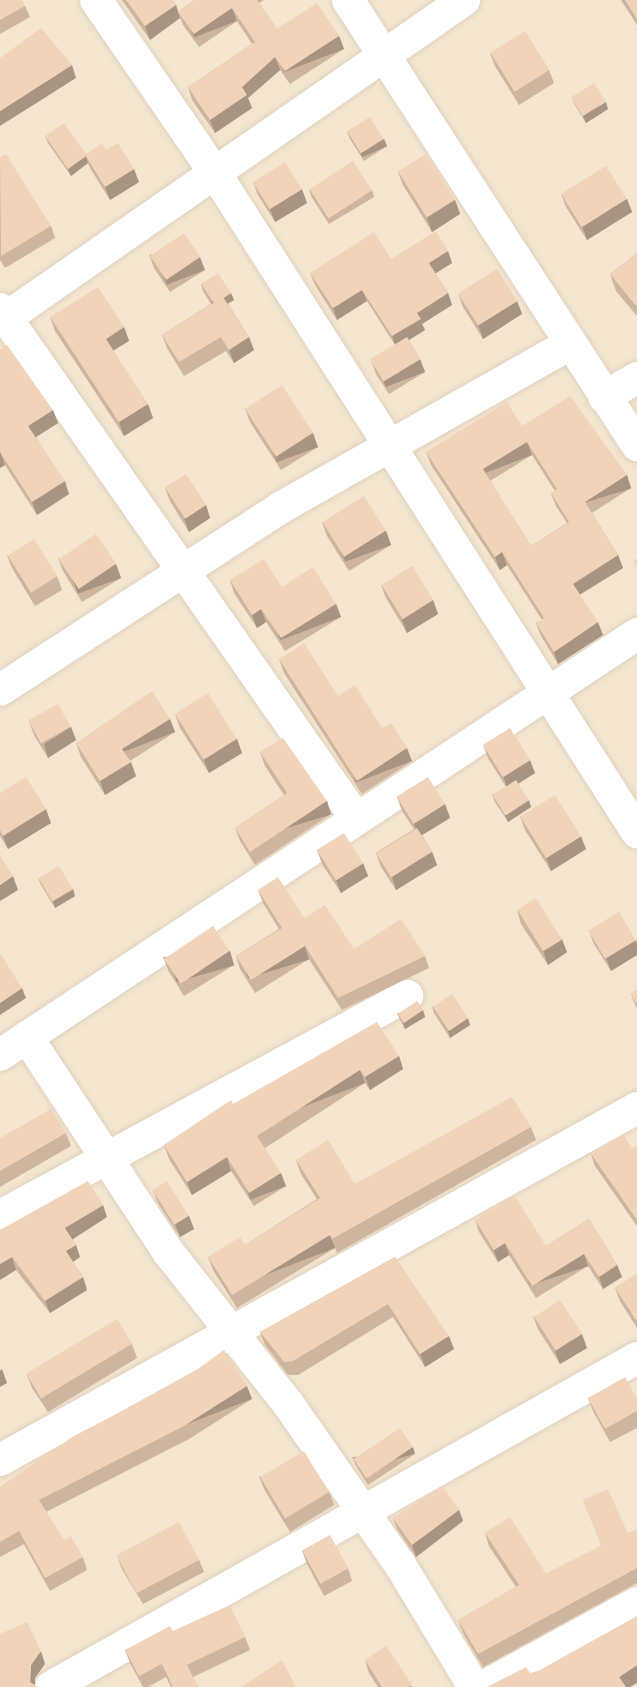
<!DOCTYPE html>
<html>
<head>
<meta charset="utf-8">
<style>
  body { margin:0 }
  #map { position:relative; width:637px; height:1687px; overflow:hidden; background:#fbf3e1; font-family:"DejaVu Sans",sans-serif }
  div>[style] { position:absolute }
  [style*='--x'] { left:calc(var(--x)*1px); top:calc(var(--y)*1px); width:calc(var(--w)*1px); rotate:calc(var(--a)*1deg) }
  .residential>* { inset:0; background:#f3e5cf; transform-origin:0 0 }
  .roads { filter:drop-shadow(0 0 2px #dfd0bd) drop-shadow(0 0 2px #dfd0bd) }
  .street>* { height:32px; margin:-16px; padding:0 16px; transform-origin:16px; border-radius:16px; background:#fff }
  .wall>* { inset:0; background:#ceb59f }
  .shaded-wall>* { inset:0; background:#a89482; transform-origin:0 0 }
  .building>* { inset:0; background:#f0d3b9; transform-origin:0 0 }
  span { translate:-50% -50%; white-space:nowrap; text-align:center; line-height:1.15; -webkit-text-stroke:4.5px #fff7e6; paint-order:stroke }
</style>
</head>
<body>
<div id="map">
  <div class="residential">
    <div style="left:0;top:0;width:637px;height:1687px"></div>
  </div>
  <div class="roads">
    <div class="street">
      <div style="--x:96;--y:0;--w:210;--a:55.5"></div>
      <div style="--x:215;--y:173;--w:783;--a:57.37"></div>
      <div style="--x:348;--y:0;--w:531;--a:57"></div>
      <div style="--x:0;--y:309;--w:621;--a:55.03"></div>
      <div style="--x:0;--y:322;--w:565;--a:-34.76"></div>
      <div style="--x:604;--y:397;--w:38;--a:-30"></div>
      <div style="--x:0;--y:690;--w:334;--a:-33"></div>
      <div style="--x:280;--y:508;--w:333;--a:-29.5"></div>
      <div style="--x:27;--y:1037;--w:258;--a:56.7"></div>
      <div style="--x:169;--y:1253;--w:194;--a:51.7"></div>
      <div style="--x:289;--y:1405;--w:193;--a:55.2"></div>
      <div style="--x:399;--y:1563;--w:145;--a:58.8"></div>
      <div style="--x:0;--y:1055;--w:764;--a:-33.46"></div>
      <div style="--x:0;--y:1216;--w:463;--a:-28.4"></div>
      <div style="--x:0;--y:1460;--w:728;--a:-28.92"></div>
      <div style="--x:51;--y:1687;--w:672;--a:-29.31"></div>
      <div style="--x:483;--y:1687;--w:175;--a:-28.6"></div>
    </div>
  </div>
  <div class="wall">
    <div style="clip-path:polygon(0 0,25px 6px,30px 17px,0 34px)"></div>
    <div style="clip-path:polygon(122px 0,172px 0,176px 5px,180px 18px,150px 40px)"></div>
    <div style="clip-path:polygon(195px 0,264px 0,259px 3px,277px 29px,339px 36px,344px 49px,290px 84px,280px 70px,248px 98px,252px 108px,215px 133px,192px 100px,188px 87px,252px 44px,237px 21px,199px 47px,183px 25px,178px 12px)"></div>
    <div style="clip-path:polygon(621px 0,637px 0,637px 25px)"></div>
    <div style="clip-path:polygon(490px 53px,549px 70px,554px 83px,519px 105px,495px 66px)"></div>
    <div style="clip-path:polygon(572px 98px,608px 109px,586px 123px,575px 105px)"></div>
    <div style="clip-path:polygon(347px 132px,384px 139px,387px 146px,364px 161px,350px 139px)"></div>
    <div style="clip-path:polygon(45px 136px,86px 154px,106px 150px,139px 182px,110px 200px,90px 168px,88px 163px,71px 176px,48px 143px)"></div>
    <div style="clip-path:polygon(0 157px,51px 226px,55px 238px,5px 268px,0 260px)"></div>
    <div style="clip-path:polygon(398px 172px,455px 200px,460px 214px,432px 232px,403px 185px)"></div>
    <div style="clip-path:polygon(253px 182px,307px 203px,275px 222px,258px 195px)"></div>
    <div style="clip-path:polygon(309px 189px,372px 190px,374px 197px,329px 224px,311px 196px)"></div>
    <div style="clip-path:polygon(561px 194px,627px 199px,632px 212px,587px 240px,566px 207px)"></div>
    <div style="clip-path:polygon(448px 251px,452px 263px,435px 273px,448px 293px,452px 305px,422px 324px,425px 330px,409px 340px,420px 359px,425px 372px,389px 394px,376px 374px,371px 360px,395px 345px,367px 301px,337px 320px,315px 285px,310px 273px)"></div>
    <div style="clip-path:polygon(637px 253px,637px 316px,616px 291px,610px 274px)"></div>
    <div style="clip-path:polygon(149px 254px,205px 270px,170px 292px,154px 268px)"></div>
    <div style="clip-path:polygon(201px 284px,234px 300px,228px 304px,249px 337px,254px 350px,234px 363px,226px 351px,184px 376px,167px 348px,162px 335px,211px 304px,203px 291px)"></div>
    <div style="clip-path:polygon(458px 293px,517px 301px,522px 314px,483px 339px,463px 307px)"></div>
    <div style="clip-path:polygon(50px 317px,124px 327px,129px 341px,113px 350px,153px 418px,124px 436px,55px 331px)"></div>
    <div style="clip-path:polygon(0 350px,53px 410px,58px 423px,36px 437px,69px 494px,37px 515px,5px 465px,0 468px)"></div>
    <div style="clip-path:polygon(245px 408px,318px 447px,281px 470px,250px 422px)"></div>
    <div style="clip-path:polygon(evenodd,522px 426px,627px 475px,631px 488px,592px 513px,618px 555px,623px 568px,580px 595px,603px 635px,558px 664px,541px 636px,536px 623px,542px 620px,507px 565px,500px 570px,431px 465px,426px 452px,522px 426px,532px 455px,555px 491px,551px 493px,556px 506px,567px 523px,531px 546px,490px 481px,532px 455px)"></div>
    <div style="clip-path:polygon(165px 488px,206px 505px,210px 518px,189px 532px,170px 501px)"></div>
    <div style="clip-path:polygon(322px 522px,386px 531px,391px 545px,349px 571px,327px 536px)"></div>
    <div style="clip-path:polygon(7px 555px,57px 576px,62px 590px,35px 606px,12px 568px)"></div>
    <div style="clip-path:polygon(58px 558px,121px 578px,82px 602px,63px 571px)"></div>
    <div style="clip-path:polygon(230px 580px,282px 587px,336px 604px,341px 617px,285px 651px,266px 622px,257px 628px,234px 593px)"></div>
    <div style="clip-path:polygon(381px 585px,433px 600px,438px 614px,407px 633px,386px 598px)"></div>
    <div style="clip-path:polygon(279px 659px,338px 696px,382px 728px,412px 761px,362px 794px,284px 673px)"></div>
    <div style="clip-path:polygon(175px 714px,237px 739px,242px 753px,209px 773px,180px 728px)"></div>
    <div style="clip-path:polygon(170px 719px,175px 732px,130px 761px,136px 776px,105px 795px,81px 757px,76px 743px)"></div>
    <div style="clip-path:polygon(29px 722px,71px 727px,76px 740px,48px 758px,34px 735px)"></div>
    <div style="clip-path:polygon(483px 745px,535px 773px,518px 784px,531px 807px,508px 822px,495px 802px,492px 795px,506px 787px,488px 758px)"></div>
    <div style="clip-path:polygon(260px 752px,327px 801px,331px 814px,255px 865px,240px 841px,235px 828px,284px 795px,265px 766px)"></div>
    <div style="clip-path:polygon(0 793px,51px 823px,8px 849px,0 836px)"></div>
    <div style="clip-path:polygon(397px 797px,445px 804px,450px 818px,422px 835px,432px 852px,437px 865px,396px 890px,381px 867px,376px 853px,414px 829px,402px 811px)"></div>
    <div style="clip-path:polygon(520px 816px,586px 849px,551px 871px,525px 830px)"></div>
    <div style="clip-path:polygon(317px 850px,363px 863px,368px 876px,341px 893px,322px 864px)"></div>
    <div style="clip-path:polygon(38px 878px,73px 889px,75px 896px,55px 908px,41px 885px)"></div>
    <div style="clip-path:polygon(258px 890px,354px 949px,425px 956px,429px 968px,342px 1010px,309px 959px,255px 993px,240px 969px,236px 956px,279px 929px,263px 903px)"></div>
    <div style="clip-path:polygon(517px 910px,567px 952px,548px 965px,521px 924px)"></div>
    <div style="clip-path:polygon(589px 931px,636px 940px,637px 944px,637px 955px,611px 971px,594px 944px)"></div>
    <div style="clip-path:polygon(230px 951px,234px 965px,184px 996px,168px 970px,163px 957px)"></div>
    <div style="clip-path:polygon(637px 990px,637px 1009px,631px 994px)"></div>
    <div style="clip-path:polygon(432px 1006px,470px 1025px,450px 1038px,434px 1013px)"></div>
    <div style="clip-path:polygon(423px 1010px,425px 1017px,405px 1029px,400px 1020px,397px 1013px)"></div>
    <div style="clip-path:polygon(399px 1056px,403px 1069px,370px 1090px,365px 1083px,265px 1148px,286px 1186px,254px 1206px,231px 1171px,192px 1195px,169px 1159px,164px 1145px,233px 1104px)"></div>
    <div style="clip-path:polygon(531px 1127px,536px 1140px,337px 1253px,335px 1248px,237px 1308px,213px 1270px,208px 1257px,245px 1245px,317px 1199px,301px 1174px,296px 1160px,355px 1184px)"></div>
    <div style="clip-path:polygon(66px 1133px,71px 1146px,0 1187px,0 1138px)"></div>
    <div style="clip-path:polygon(637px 1146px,637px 1226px,595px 1166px,591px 1154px,632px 1149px)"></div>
    <div style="clip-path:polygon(153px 1190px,189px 1216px,194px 1229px,180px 1237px,158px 1203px)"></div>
    <div style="clip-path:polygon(107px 1217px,72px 1239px,76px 1245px,80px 1257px,73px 1262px,83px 1277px,87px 1290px,50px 1313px,16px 1270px,0 1230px)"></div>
    <div style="clip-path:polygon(589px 1219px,617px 1265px,622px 1277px,603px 1289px,588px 1266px,536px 1298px,509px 1255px,498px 1262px,479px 1232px,475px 1220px,546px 1246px)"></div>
    <div style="clip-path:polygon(395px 1257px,454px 1349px,425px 1367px,393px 1317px,298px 1375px,288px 1375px,265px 1345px,260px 1332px)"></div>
    <div style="clip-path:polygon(637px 1274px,637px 1328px,620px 1301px,615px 1288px)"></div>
    <div style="clip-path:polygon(533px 1316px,587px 1348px,560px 1364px,538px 1329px)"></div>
    <div style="clip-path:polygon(132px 1344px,137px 1358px,48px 1412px,32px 1388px,27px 1375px)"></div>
    <div style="clip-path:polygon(588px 1398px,637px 1399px,637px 1428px,610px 1442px,593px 1411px)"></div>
    <div style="clip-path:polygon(252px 1399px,189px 1439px,46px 1512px,64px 1540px,83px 1557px,87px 1570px,50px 1591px,24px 1544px,0 1557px,0 1487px)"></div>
    <div style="clip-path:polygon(415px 1454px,368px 1485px,355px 1464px,352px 1457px)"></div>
    <div style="clip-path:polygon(259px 1476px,329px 1492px,334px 1505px,290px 1532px,264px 1489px)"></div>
    <div style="clip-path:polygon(583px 1500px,628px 1534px,637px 1530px,637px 1583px,483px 1667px,463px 1633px,458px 1620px,516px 1587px,489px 1546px,485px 1533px,546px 1574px,602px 1546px)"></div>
    <div style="clip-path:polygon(459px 1510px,463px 1521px,416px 1557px,397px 1529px,393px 1518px)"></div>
    <div style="clip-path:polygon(302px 1551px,348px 1568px,352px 1581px,324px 1596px,307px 1564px)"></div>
    <div style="clip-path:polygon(118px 1559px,199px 1560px,204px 1572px,143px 1604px,123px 1571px)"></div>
    <div style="clip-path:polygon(173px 1631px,245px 1637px,250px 1650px,193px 1677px,198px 1687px,171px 1687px,166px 1677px,148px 1687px,143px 1687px,130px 1663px,125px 1650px)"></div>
    <div style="clip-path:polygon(365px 1660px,413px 1687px,378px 1687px,369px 1673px)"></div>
  </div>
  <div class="shaded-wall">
    <div style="clip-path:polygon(176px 5px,180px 18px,150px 40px,145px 26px)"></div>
    <div style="left:232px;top:8px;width:14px;height:46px;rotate:69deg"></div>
    <div style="left:339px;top:36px;width:14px;height:64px;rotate:69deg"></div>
    <div style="clip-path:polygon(275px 57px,280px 70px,248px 98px,252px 108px,215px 133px,210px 120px,242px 87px)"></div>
    <div style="clip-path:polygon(72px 65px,76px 78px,0 126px,0 111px)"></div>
    <div style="clip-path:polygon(606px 102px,608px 109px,586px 123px,583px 116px)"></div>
    <div style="left:384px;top:139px;width:8px;height:27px;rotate:67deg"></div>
    <div style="clip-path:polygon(86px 156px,88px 163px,71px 176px,68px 169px)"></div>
    <div style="clip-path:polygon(134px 169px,139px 182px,110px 200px,105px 187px)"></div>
    <div style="clip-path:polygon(302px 189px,307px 203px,275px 222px,270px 209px)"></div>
    <div style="clip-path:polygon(627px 199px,632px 212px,587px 240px,582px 226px)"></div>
    <div style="clip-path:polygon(455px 200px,460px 214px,432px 232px,427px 218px)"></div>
    <div style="clip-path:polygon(448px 251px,452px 263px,433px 275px,429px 263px)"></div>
    <div style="left:200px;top:257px;width:14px;height:41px;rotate:69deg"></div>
    <div style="clip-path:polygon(362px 290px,367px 301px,337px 320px,333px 308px)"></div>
    <div style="left:231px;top:293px;width:8px;height:21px;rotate:67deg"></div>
    <div style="clip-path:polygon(448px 293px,452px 305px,422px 324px,425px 330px,396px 348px,392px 336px,417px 313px)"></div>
    <div style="clip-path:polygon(517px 301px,522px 314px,483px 339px,478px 325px)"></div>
    <div style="clip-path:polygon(124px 327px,129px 341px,111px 352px,106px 339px)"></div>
    <div style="clip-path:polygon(249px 337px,254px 350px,234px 363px,229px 350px)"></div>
    <div style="left:420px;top:359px;width:14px;height:42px;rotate:69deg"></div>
    <div style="clip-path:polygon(148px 404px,153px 418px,124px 436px,119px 422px)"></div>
    <div style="clip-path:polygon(53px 410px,58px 423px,33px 439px,28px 426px)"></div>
    <div style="left:313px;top:433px;width:15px;height:44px;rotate:70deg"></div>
    <div style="left:527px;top:442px;width:14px;height:52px;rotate:69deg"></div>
    <div style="clip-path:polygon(0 452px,5px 465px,0 468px)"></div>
    <div style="left:627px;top:475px;width:14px;height:50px;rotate:73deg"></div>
    <div style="clip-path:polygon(65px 481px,69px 494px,37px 515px,32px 502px)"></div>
    <div style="clip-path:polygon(206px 505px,210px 518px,189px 532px,184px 518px)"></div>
    <div style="left:386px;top:531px;width:15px;height:49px;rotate:70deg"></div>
    <div style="clip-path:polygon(502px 552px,507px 565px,500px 570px,495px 557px)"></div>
    <div style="clip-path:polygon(618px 555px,623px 568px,577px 596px,573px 584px)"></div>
    <div style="left:116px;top:564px;width:15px;height:46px;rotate:70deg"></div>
    <div style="clip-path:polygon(433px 600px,438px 614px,407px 633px,402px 620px)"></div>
    <div style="left:336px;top:604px;width:14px;height:65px;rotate:69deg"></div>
    <div style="clip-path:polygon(261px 609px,266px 622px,257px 628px,252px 615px)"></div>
    <div style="clip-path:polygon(598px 622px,603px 635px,558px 664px,554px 652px)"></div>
    <div style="left:170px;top:719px;width:14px;height:57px;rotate:69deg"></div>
    <div style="clip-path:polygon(71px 727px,76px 740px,48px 758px,44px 744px)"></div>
    <div style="clip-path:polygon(237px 739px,242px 753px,209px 773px,204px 760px)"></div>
    <div style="left:407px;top:748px;width:14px;height:60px;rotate:69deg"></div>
    <div style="clip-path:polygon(530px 760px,535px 773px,508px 790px,503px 776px)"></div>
    <div style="clip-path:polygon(131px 762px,136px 776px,105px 795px,100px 781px)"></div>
    <div style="clip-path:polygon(529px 800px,531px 807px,508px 822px,505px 815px)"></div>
    <div style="left:327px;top:801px;width:14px;height:92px;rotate:73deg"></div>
    <div style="clip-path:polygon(445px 804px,450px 818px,419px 837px,414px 824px)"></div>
    <div style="clip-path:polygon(46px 809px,51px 823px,8px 849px,3px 836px)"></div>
    <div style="clip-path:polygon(581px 836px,586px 849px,551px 871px,546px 857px)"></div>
    <div style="clip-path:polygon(432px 852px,437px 865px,396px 890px,392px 877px)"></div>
    <div style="clip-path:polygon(363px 863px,368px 876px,341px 893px,336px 880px)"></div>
    <div style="clip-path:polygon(13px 876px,18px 890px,0 901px,0 885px)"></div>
    <div style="clip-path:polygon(73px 889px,75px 896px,55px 908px,53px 901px)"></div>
    <div style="clip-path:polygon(562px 939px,567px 952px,548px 965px,543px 951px)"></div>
    <div style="clip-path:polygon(636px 940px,637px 944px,637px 955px,611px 971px,606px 958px)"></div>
    <div style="left:305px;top:946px;width:14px;height:64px;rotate:73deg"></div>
    <div style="left:230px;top:951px;width:15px;height:60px;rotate:74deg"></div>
    <div style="clip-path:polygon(22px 988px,26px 998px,0 1015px,0 1003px)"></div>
    <div style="clip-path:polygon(423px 1010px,425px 1017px,405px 1029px,403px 1022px)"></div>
    <div style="clip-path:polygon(468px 1018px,470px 1025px,450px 1038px,448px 1031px)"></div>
    <div style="clip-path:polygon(399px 1056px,403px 1069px,370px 1090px,365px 1077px)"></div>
    <div style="left:360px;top:1070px;width:14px;height:122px;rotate:69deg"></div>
    <div style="clip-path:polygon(227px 1157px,231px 1171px,192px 1195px,187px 1182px)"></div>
    <div style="left:281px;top:1173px;width:14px;height:38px;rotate:69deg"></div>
    <div style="clip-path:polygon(103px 1205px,107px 1217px,70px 1241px,65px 1228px)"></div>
    <div style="clip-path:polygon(189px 1216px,194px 1229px,180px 1237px,175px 1224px)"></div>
    <div style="left:330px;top:1235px;width:14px;height:115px;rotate:69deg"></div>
    <div style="clip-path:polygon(505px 1243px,509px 1255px,498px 1262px,494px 1250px)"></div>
    <div style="clip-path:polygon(76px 1245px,80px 1257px,70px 1264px,66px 1251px)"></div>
    <div style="left:584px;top:1254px;width:13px;height:61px;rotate:72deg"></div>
    <div style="clip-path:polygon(12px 1257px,16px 1270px,0 1280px,0 1264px)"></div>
    <div style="clip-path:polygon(617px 1265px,622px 1277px,603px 1289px,599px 1277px)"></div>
    <div style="clip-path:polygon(83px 1277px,87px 1290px,50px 1313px,45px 1301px)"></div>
    <div style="clip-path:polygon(582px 1334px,587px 1348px,560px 1364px,555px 1351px)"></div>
    <div style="clip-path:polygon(449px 1336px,454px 1349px,425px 1367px,420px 1354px)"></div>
    <div style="clip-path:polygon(2px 1369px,7px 1383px,0 1387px,0 1371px)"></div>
    <div style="left:247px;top:1386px;width:14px;height:75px;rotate:69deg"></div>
    <div style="left:413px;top:1447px;width:7px;height:57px;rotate:74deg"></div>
    <div style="clip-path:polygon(459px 1510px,463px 1521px,416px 1557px,412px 1545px)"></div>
    <div style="clip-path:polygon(41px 1651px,45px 1664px,35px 1678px,35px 1687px,30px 1682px,31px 1665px)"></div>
    <div style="clip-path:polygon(637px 1665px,637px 1683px,630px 1687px,623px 1687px,619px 1677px)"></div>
  </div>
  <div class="building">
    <div style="clip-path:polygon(0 0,22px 0,25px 6px,0 20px)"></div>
    <div style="clip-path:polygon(126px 0,172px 0,176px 5px,145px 26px)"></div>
    <div style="clip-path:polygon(195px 0,257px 0,277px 29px,317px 3px,339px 36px,285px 71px,275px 57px,242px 87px,247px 95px,210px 120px,188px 87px,255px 42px,232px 8px,194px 34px,178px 12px)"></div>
    <div style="clip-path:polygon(625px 0,637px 0,637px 19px)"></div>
    <div style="clip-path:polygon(41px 28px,72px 65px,0 111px,0 58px)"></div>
    <div style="left:525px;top:31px;width:46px;height:41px;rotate:58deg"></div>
    <div style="left:594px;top:83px;width:22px;height:27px;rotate:58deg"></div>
    <div style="left:370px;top:117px;width:26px;height:27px;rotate:58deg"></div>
    <div style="clip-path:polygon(64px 123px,86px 154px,85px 155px,86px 156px,68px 169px,45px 136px)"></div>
    <div style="clip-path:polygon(102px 143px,106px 150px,118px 143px,134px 169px,105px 187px,85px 155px)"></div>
    <div style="clip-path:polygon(6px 154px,51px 226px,1px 256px,0 157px)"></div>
    <div style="left:426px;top:154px;width:54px;height:33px;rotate:58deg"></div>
    <div style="left:353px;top:161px;width:35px;height:52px;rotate:57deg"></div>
    <div style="left:285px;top:162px;width:32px;height:38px;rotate:58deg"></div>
    <div style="left:606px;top:166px;width:39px;height:53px;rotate:58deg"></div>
    <div style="clip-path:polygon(436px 231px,448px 251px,429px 263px,448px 293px,417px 313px,421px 319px,392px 336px,362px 290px,333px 308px,310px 273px,374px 232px,391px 259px)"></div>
    <div style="left:184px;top:233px;width:29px;height:41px;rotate:56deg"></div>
    <div style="clip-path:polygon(637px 253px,637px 305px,636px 306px,610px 274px)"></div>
    <div style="left:497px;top:269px;width:38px;height:46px;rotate:58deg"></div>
    <div style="left:218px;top:273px;width:24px;height:20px;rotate:57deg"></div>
    <div style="clip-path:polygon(98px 287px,124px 327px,106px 339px,148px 404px,119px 422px,50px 317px)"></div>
    <div style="clip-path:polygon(223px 297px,249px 337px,229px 350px,221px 337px,179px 362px,162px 335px)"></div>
    <div style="left:407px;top:337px;width:26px;height:43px;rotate:59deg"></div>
    <div style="clip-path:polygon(7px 345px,53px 410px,28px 426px,65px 481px,32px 502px,0 452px,0 350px)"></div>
    <div style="left:282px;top:385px;width:57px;height:44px;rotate:57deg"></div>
    <div style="clip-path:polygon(evenodd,570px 396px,627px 475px,585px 502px,618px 555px,573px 584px,598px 622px,554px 652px,536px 623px,544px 618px,502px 552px,495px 557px,426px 452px,507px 402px,522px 426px,570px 396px,527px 442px,557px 489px,551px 493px,569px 522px,531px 546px,483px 469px,527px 442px)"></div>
    <div style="left:186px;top:474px;width:37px;height:25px;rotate:57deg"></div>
    <div style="left:364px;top:496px;width:41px;height:49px;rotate:58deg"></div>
    <div style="left:96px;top:534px;width:36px;height:45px;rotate:56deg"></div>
    <div style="left:34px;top:539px;width:44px;height:31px;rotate:58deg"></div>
    <div style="clip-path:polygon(264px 559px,282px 587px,313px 567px,336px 604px,281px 638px,261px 609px,252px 615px,230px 580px)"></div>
    <div style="clip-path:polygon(637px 559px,637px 567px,634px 561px)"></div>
    <div style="left:412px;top:566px;width:40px;height:36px;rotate:58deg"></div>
    <div style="clip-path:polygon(304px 643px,338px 696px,355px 685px,382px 728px,391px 723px,407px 748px,357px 781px,279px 659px)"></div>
    <div style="clip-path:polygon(152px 691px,170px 719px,122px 749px,131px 762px,100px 781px,76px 743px)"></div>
    <div style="left:208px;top:693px;width:54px;height:39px;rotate:58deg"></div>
    <div style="left:58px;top:704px;width:26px;height:34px;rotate:61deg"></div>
    <div style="left:510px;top:728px;width:38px;height:32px;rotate:58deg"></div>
    <div style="clip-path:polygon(283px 738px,327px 801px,250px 852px,235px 828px,287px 793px,260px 752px)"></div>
    <div style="clip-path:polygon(26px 777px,46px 809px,3px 836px,0 830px,0 793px)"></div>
    <div style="left:428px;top:777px;width:32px;height:37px;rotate:58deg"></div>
    <div style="left:516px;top:780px;width:24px;height:28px;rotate:57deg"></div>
    <div style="left:555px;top:795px;width:49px;height:41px;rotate:58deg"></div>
    <div style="left:417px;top:828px;width:28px;height:48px;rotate:58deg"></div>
    <div style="left:344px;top:833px;width:36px;height:32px;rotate:58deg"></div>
    <div style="clip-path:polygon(0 856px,13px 876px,0 885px)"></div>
    <div style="left:59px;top:866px;width:27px;height:24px;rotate:59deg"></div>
    <div style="clip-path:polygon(278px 877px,304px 918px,325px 905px,354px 949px,401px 919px,425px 956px,338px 998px,305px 946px,251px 980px,236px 956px,282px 928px,258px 890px)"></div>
    <div style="left:536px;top:898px;width:49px;height:22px;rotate:58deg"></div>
    <div style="left:619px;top:912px;width:33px;height:36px;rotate:59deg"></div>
    <div style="left:213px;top:926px;width:30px;height:59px;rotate:56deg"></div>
    <div style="clip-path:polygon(0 953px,22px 988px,0 1003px)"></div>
    <div style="clip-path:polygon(637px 990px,637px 1004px,631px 994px)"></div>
    <div style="left:452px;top:994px;width:29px;height:23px;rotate:56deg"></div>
    <div style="left:417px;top:1001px;width:11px;height:23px;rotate:56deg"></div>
    <div style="clip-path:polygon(377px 1022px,399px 1056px,365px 1077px,360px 1070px,257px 1136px,281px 1173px,249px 1193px,227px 1157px,187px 1182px,164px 1145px,231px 1100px,233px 1104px)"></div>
    <div style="clip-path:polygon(512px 1097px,531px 1127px,332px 1239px,330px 1235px,232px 1295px,208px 1257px,240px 1237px,245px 1245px,320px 1198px,296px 1160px,328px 1140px,355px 1184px)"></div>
    <div style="clip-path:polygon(51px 1109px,66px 1133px,0 1171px,0 1138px)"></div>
    <div style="clip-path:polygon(623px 1134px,632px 1149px,637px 1146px,637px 1220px,591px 1154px)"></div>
    <div style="clip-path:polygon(88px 1181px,103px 1205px,65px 1228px,76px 1245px,66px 1251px,83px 1277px,45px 1301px,12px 1257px,0 1264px,0 1230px)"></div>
    <div style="left:167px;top:1181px;width:41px;height:17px;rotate:58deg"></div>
    <div style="clip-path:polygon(514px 1195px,546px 1246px,589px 1219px,617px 1265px,599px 1277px,584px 1254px,532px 1286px,505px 1243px,494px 1250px,475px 1220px)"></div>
    <div style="clip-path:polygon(395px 1257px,449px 1336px,420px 1354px,388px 1304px,293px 1361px,284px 1362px,260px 1332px)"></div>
    <div style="clip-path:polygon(637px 1274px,637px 1319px,636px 1320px,615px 1288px)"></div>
    <div style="left:560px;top:1300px;width:40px;height:31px;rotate:57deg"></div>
    <div style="left:117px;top:1319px;width:29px;height:106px;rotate:59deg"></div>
    <div style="clip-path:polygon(224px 1350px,247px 1386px,184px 1426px,39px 1500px,64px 1540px,71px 1536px,83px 1557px,45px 1578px,19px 1531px,0 1542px,0 1487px,72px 1437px,184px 1379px)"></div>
    <div style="clip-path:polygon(625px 1377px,637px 1399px,637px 1411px,605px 1429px,588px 1398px)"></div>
    <div style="left:400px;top:1428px;width:23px;height:56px;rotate:56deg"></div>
    <div style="left:304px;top:1451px;width:48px;height:51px;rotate:59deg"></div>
    <div style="clip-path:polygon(443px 1487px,459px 1510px,412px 1545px,393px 1518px)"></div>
    <div style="clip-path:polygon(608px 1489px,628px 1534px,637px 1530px,637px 1568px,478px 1654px,458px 1620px,519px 1585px,485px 1533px,510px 1517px,546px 1574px,602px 1546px,583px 1500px)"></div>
    <div style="left:179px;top:1522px;width:43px;height:71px;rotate:62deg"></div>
    <div style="left:330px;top:1535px;width:38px;height:32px;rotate:61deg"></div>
    <div style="clip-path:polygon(230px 1605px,245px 1637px,187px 1665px,198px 1687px,173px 1687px,162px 1664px,139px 1676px,125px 1650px,170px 1626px,173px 1631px)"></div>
    <div style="clip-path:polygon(637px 1616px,637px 1665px,619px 1677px,626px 1687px,487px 1687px,526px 1667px,530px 1673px,538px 1671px)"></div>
    <div style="clip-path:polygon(27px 1622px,41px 1651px,31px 1665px,30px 1682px,38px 1687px,0 1687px,0 1634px)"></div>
    <div style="clip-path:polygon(386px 1646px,412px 1684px,408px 1687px,382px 1687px,365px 1660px)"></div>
    <div style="clip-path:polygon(282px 1660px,296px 1687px,241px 1687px)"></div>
  </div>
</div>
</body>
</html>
